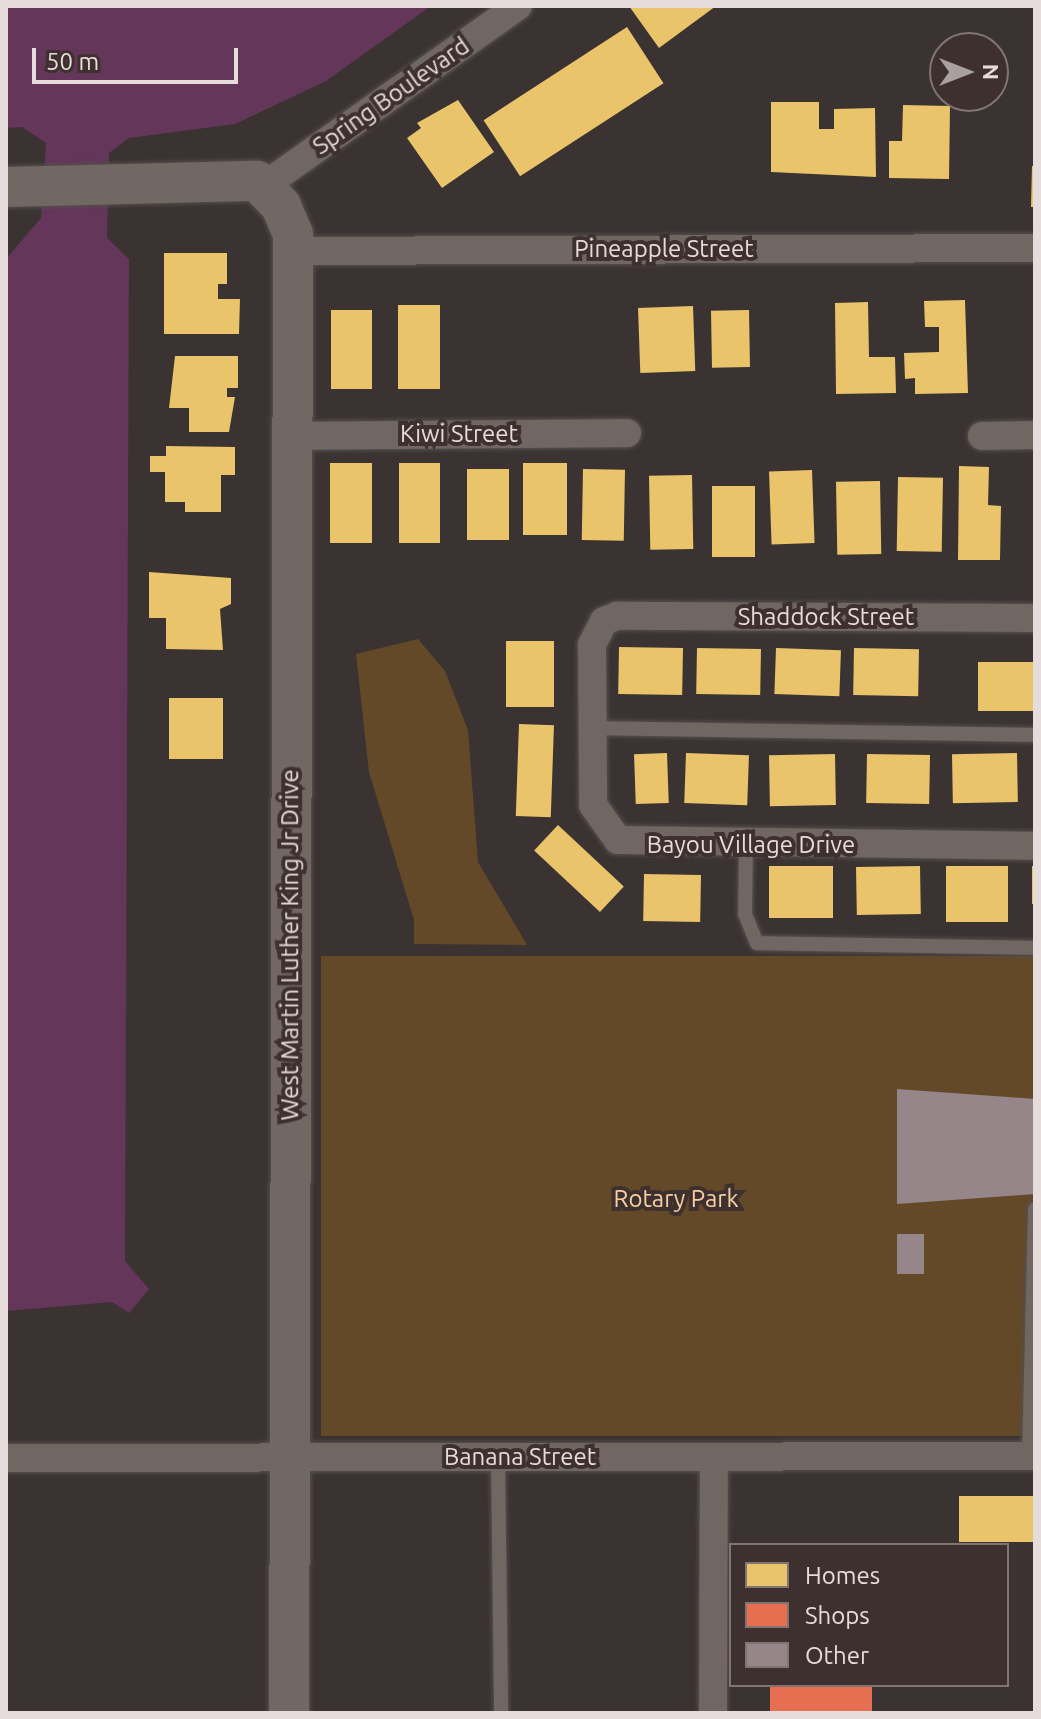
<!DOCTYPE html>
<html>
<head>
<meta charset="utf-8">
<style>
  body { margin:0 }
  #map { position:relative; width:1041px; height:1719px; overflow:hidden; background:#3a3332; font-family:Ubuntu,sans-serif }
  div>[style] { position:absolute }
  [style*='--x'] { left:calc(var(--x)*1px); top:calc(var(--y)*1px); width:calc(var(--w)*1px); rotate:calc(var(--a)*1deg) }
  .green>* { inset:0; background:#644929; transform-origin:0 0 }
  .water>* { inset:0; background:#64365a }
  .homes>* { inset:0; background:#e9c46a; transform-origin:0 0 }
  .shops>* { inset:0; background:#e76f51; transform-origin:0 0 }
  .building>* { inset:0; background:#968589; transform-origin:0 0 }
  .roads { filter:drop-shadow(0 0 2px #554f4e) drop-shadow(0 0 2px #554f4e) }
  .lane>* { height:14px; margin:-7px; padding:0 7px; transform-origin:7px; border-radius:7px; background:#706662 }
  .street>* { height:28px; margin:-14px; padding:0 14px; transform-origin:14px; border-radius:14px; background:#706662 }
  .secondary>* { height:40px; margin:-20px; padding:0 20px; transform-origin:20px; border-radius:20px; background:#726863 }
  span { translate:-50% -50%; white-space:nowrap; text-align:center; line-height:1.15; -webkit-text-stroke:8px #3e302f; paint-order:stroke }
  .street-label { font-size:24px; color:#e5dcdb }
  .park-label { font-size:24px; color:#f6cfa2 }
  .frame { position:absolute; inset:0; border:8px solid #e5dcdb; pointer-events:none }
  .legend { position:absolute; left:729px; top:1543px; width:280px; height:144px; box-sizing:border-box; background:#3e302f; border:2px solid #817574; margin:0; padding:10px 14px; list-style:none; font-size:24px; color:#e5dcdb }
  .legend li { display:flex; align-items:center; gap:16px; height:40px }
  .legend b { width:40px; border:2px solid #817574 }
  .north { position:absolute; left:929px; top:32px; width:80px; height:80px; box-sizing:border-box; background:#3e302f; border:2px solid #817574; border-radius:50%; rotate:90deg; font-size:22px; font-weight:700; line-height:32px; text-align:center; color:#e5dcdb }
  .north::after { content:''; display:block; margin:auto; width:28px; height:36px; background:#a9a1a0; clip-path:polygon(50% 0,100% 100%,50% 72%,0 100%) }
  .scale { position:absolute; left:32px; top:48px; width:206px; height:36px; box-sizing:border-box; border:4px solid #e5dcdb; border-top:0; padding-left:10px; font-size:24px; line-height:28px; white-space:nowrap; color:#e5dcdb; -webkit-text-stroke:6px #3e302f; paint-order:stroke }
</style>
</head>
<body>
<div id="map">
  <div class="green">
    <div style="clip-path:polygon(418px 639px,445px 671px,468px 730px,478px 862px,527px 945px,414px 944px,414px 920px,369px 772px,356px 654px)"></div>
    <div style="left:321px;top:956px;width:714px;height:480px"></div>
  </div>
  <div class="water">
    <div style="clip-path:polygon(6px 6px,431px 6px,326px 81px,235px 124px,129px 138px,109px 153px,107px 238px,129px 259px,125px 1261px,149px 1289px,129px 1313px,112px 1302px,6px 1311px,6px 259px,41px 218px,46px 143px,22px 127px,6px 128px)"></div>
  </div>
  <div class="homes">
    <div style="clip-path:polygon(629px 6px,716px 6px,659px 48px)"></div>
    <div style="left:627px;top:27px;width:67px;height:171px;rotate:57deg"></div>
    <div style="clip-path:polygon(458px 100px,494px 152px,442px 188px,407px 138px,421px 128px,417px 123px)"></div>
    <div style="clip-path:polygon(771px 102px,819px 102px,819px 129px,834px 129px,834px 109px,875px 108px,876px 177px,771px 172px)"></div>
    <div style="clip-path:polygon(903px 105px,950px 106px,949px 179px,889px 178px,889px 141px,902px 141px)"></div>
    <div style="clip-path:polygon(1032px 166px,1035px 166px,1035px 207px,1031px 207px)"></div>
    <div style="clip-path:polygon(164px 253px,227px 253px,227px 284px,218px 284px,218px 299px,240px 299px,239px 334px,164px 334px)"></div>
    <div style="clip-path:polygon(965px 300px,968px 393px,915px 394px,915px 378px,905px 379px,904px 353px,939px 352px,939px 327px,925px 327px,924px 301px)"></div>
    <div style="clip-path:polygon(868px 302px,869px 357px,895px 357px,896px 393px,836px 394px,835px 303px)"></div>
    <div style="left:398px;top:305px;width:42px;height:84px"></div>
    <div style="left:693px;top:306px;width:65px;height:55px;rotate:88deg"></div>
    <div style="left:331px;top:310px;width:41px;height:79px"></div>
    <div style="left:749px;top:310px;width:57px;height:38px;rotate:89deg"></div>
    <div style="clip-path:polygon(175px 356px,238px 356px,238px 388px,227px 388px,227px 397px,235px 397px,229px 432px,189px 432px,189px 408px,169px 408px)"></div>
    <div style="clip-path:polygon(166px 446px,235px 447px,235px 475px,221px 475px,221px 512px,185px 512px,185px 502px,165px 502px,165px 472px,150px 472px,150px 456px,166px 456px)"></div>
    <div style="left:330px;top:463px;width:42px;height:80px"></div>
    <div style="left:440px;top:463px;width:80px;height:41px;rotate:90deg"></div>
    <div style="left:523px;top:463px;width:44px;height:72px"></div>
    <div style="clip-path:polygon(959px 466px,989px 467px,988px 505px,1001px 506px,1000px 560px,958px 560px)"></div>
    <div style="left:467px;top:469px;width:42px;height:71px"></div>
    <div style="left:583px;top:469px;width:42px;height:71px;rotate:1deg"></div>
    <div style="left:812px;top:470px;width:73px;height:43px;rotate:88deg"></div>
    <div style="left:692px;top:475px;width:74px;height:43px;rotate:89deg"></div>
    <div style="left:898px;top:477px;width:45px;height:74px;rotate:1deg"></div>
    <div style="left:880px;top:481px;width:73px;height:44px;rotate:89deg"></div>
    <div style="left:712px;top:486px;width:43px;height:71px"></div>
    <div style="clip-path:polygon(149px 572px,231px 578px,231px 604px,220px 609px,223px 650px,166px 649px,166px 618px,149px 618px)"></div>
    <div style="left:506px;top:641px;width:48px;height:66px"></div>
    <div style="left:619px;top:647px;width:64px;height:47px;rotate:1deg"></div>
    <div style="left:697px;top:648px;width:64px;height:46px;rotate:1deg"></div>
    <div style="left:776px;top:648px;width:65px;height:46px;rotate:2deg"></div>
    <div style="left:854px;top:648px;width:65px;height:47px;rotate:1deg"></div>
    <div style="left:1035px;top:662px;width:49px;height:57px;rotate:90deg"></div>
    <div style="left:169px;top:698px;width:54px;height:61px"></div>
    <div style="left:519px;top:724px;width:35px;height:92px;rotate:2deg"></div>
    <div style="left:667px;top:753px;width:50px;height:33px;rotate:88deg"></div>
    <div style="left:686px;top:753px;width:63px;height:50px;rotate:2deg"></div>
    <div style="left:1017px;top:753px;width:49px;height:65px;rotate:89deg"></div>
    <div style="left:835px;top:754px;width:51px;height:66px;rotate:89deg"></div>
    <div style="left:867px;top:754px;width:63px;height:49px;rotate:1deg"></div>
    <div style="left:558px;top:825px;width:90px;height:35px;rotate:43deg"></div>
    <div style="left:833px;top:866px;width:52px;height:64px;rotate:90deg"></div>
    <div style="left:920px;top:866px;width:48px;height:64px;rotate:89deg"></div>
    <div style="left:1008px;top:866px;width:56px;height:62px;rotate:90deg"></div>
    <div style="left:1032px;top:866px;width:3px;height:38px"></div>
    <div style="left:644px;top:874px;width:57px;height:47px;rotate:1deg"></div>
    <div style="left:959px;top:1496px;width:76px;height:46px"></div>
  </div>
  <div class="shops">
    <div style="left:770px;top:1685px;width:102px;height:28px"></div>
  </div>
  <div class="building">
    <div style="clip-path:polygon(897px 1089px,1035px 1099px,1035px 1194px,897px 1204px)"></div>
    <div style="left:897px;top:1234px;width:27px;height:40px"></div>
  </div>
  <div class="roads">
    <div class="lane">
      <div style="--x:592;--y:728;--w:443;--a:0.9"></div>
      <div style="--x:746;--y:845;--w:69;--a:90.8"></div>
      <div style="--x:745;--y:914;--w:31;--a:68"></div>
      <div style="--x:757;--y:943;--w:278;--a:1"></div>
      <div style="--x:498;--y:1456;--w:257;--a:89.3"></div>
      <div style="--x:1029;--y:1456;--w:247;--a:-88.6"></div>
    </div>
    <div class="street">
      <div style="--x:265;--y:185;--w:310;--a:-35.3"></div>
      <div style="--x:293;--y:251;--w:742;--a:-0.23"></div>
      <div style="--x:292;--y:436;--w:335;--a:-0.5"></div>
      <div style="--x:982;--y:436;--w:53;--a:-1.1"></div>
      <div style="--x:1035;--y:618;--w:418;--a:-179.7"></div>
      <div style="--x:617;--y:616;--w:14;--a:159"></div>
      <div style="--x:604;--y:621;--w:27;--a:117"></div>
      <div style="--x:592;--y:645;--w:160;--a:89.6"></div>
      <div style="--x:593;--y:805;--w:43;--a:54.5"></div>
      <div style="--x:618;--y:840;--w:417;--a:0.8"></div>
      <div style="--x:6;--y:1458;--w:1029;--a:-0.11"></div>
      <div style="--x:713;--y:1713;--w:256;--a:-89.8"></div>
    </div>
    <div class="secondary">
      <div style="--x:6;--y:187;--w:251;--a:-1.4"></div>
      <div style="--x:257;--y:181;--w:35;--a:46"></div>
      <div style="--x:281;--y:206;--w:30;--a:67"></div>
      <div style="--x:293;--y:234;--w:1479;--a:90.15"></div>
    </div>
  </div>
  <div class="street-label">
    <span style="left:391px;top:96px;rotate:-35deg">Spring Boulevard</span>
    <span style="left:664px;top:249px">Pineapple Street</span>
    <span style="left:459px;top:434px">Kiwi Street</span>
    <span style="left:826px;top:617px">Shaddock Street</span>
    <span style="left:751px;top:845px">Bayou Village Drive</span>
    <span style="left:290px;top:945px;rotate:-90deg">West Martin Luther King Jr Drive</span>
    <span style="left:520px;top:1457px">Banana Street</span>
  </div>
  <div class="park-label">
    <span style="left:676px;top:1199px">Rotary Park</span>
  </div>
  <div class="frame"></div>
  <ul class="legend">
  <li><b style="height:22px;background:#e9c46a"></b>Homes</li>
  <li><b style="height:22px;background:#e76f51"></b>Shops</li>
  <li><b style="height:22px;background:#968589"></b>Other</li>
  </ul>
  <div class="north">N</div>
  <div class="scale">50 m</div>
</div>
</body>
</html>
